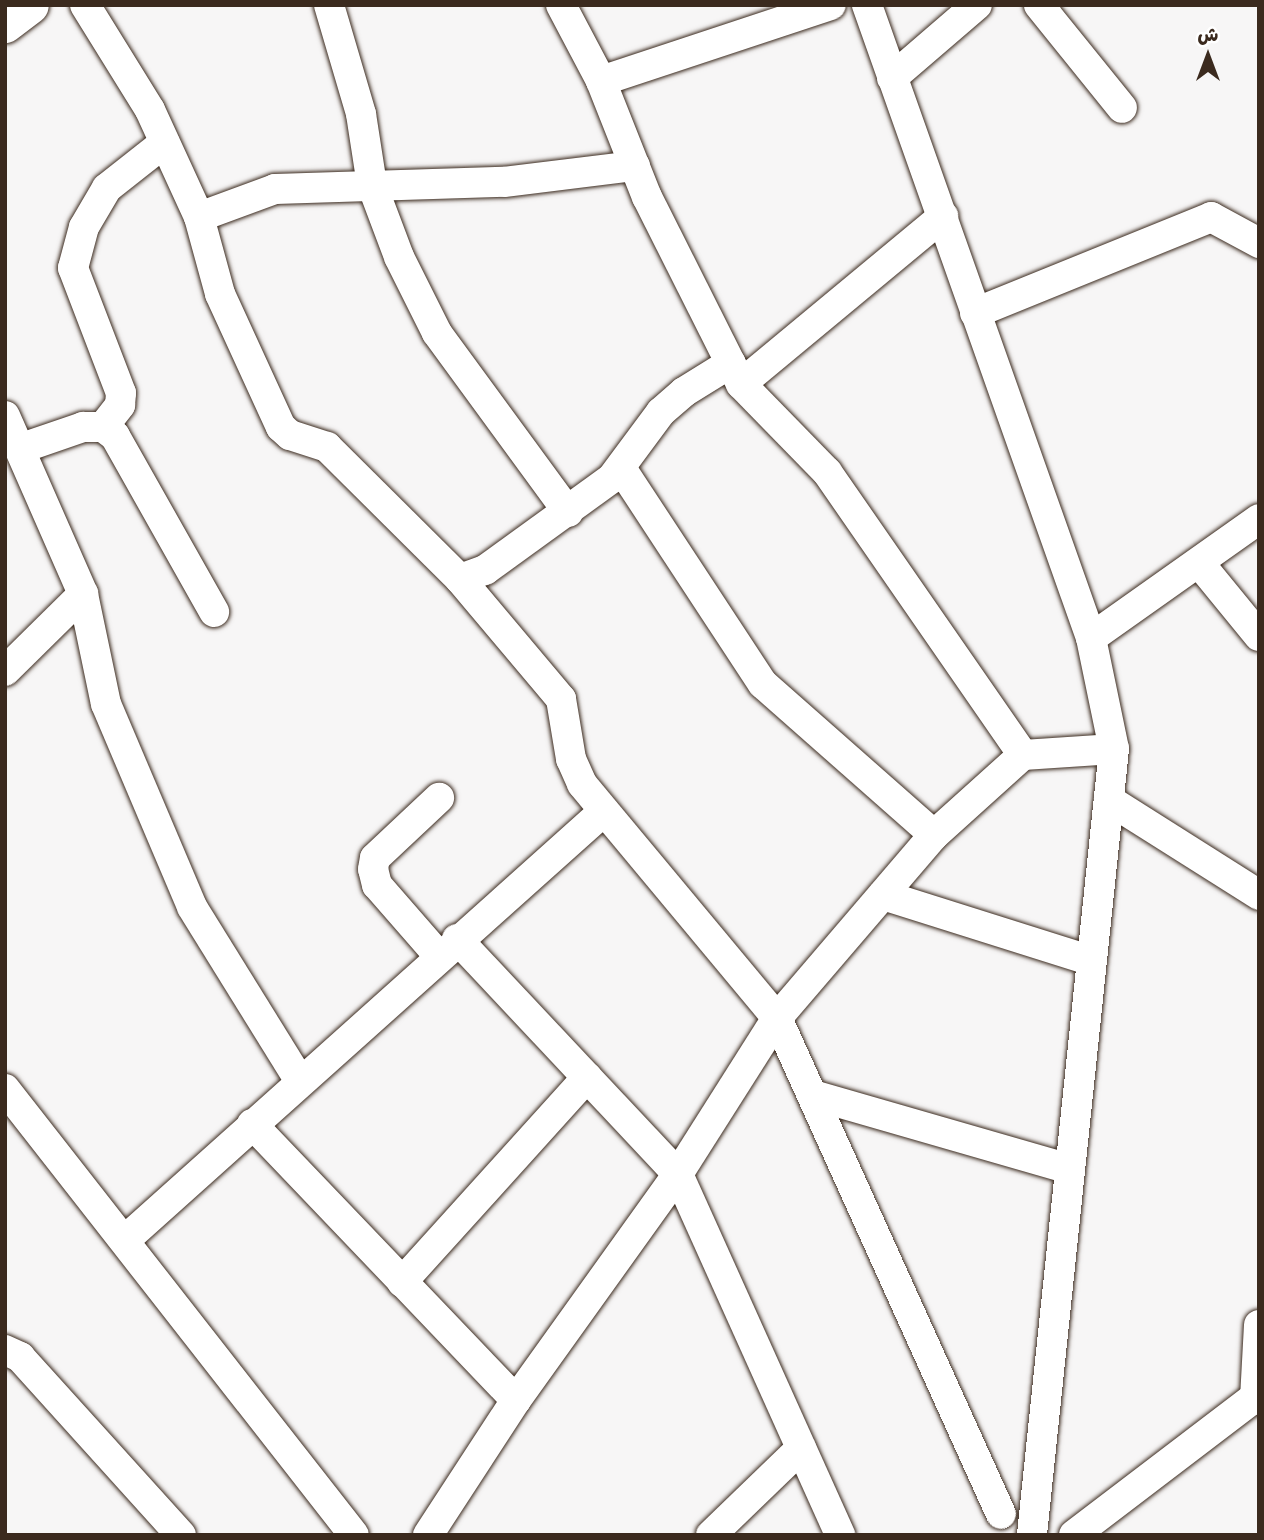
<!DOCTYPE html>
<html>
<head>
<meta charset="utf-8">
<style>
  body { margin:0 }
  #map { position:relative; width:1264px; height:1540px; overflow:hidden; background:#f7f6f6; font-family:Sriracha,"Playpen Sans Arabic",sans-serif }
  div>[style] { position:absolute }
  [style*='--x'] { left:calc(var(--x)*1px); top:calc(var(--y)*1px); width:calc(var(--w)*1px); rotate:calc(var(--a)*1deg) }
  .roads { filter:drop-shadow(0 0 2px #3b2a1e) drop-shadow(0 0 2px #3b2a1e) }
  .street>* { height:30px; margin:-15px; padding:0 15px; transform-origin:15px; border-radius:15px; background:#fff }
  .secondary>* { height:38px; margin:-19px; padding:0 19px; transform-origin:19px; border-radius:19px; background:#fff }
  span { translate:-50% -50%; white-space:nowrap; text-align:center; line-height:1.15; -webkit-text-stroke:7px #fff; paint-order:stroke }
  .frame { position:absolute; inset:0; border:7px solid #3b2a1e; pointer-events:none }
  .north { position:absolute; left:1173px; top:21px; width:70px; height:70px; -webkit-text-stroke:5px #fff; paint-order:stroke; rotate:0deg; font-size:19px; font-weight:700; line-height:28px; text-align:center; color:#3b2a1e }
  .north::after { content:''; display:block; margin:auto; width:24px; height:32px; background:#3b2a1e; clip-path:polygon(50% 0,100% 100%,50% 72%,0 100%) }
</style>
</head>
<body>
<div id="map">
  <div class="roads">
    <div class="street">
      <div style="--x:85;--y:5;--w:123;--a:58.2"></div>
      <div style="--x:150;--y:110;--w:118;--a:65.4"></div>
      <div style="--x:199;--y:217;--w:80;--a:74.7"></div>
      <div style="--x:220;--y:294;--w:146;--a:65.4"></div>
      <div style="--x:281;--y:427;--w:12;--a:42"></div>
      <div style="--x:290;--y:435;--w:39;--a:18"></div>
      <div style="--x:327;--y:447;--w:187;--a:44.8"></div>
      <div style="--x:460;--y:579;--w:157;--a:49.9"></div>
      <div style="--x:561;--y:699;--w:61;--a:80.5"></div>
      <div style="--x:571;--y:759;--w:27;--a:66"></div>
      <div style="--x:582;--y:784;--w:305;--a:50.2"></div>
      <div style="--x:777;--y:1018;--w:544;--a:65.7"></div>
      <div style="--x:329;--y:5;--w:114;--a:73.6"></div>
      <div style="--x:361;--y:114;--w:72;--a:81.2"></div>
      <div style="--x:372;--y:185;--w:77;--a:69.4"></div>
      <div style="--x:399;--y:257;--w:85;--a:63.4"></div>
      <div style="--x:437;--y:333;--w:222;--a:53.8"></div>
      <div style="--x:561;--y:5;--w:86;--a:62.2"></div>
      <div style="--x:601;--y:81;--w:125;--a:68.4"></div>
      <div style="--x:647;--y:197;--w:209;--a:63.3"></div>
      <div style="--x:741;--y:384;--w:123;--a:45.7"></div>
      <div style="--x:827;--y:472;--w:344;--a:55.3"></div>
      <div style="--x:867;--y:5;--w:671;--a:70.51"></div>
      <div style="--x:1091;--y:638;--w:113;--a:78.3"></div>
      <div style="--x:1114;--y:749;--w:790;--a:95.96"></div>
      <div style="--x:1039;--y:5;--w:132;--a:51.1"></div>
      <div style="--x:892;--y:78;--w:112;--a:-40.7"></div>
      <div style="--x:601;--y:81;--w:242;--a:-18.3"></div>
      <div style="--x:199;--y:217;--w:81;--a:-20.2"></div>
      <div style="--x:275;--y:189;--w:229;--a:-1.8"></div>
      <div style="--x:504;--y:182;--w:132;--a:-7"></div>
      <div style="--x:975;--y:313;--w:255;--a:-22.1"></div>
      <div style="--x:1211;--y:217;--w:55;--a:28.4"></div>
      <div style="--x:741;--y:384;--w:263;--a:-39.7"></div>
      <div style="--x:5;--y:416;--w:194;--a:66.3"></div>
      <div style="--x:83;--y:594;--w:112;--a:78.2"></div>
      <div style="--x:106;--y:704;--w:220;--a:67"></div>
      <div style="--x:192;--y:907;--w:205;--a:58.2"></div>
      <div style="--x:103;--y:427;--w:28;--a:-52"></div>
      <div style="--x:120;--y:405;--w:12;--a:-85"></div>
      <div style="--x:121;--y:393;--w:134;--a:-111"></div>
      <div style="--x:73;--y:268;--w:42;--a:-75"></div>
      <div style="--x:84;--y:227;--w:45;--a:-59.5"></div>
      <div style="--x:107;--y:188;--w:73;--a:-38.3"></div>
      <div style="--x:22;--y:448;--w:65;--a:-19"></div>
      <div style="--x:83;--y:427;--w:20;--a:0"></div>
      <div style="--x:103;--y:427;--w:15;--a:37"></div>
      <div style="--x:115;--y:436;--w:202;--a:60.6"></div>
      <div style="--x:621;--y:468;--w:258;--a:56.7"></div>
      <div style="--x:763;--y:684;--w:228;--a:41.4"></div>
      <div style="--x:1200;--y:564;--w:93;--a:50.7"></div>
      <div style="--x:460;--y:579;--w:27;--a:-20"></div>
      <div style="--x:485;--y:570;--w:157;--a:-35.9"></div>
      <div style="--x:612;--y:478;--w:82;--a:-53.4"></div>
      <div style="--x:661;--y:412;--w:30;--a:-41"></div>
      <div style="--x:684;--y:392;--w:55;--a:-31.7"></div>
      <div style="--x:1091;--y:638;--w:206;--a:-35.3"></div>
      <div style="--x:5;--y:671;--w:110;--a:-44.6"></div>
      <div style="--x:1109;--y:800;--w:178;--a:32.3"></div>
      <div style="--x:883;--y:895;--w:216;--a:17.5"></div>
      <div style="--x:457;--y:939;--w:323;--a:46.8"></div>
      <div style="--x:678;--y:1174;--w:396;--a:65.8"></div>
      <div style="--x:439;--y:956;--w:94;--a:-131.1"></div>
      <div style="--x:377;--y:885;--w:16;--a:-104"></div>
      <div style="--x:373;--y:869;--w:11;--a:-80"></div>
      <div style="--x:375;--y:858;--w:88;--a:-43.2"></div>
      <div style="--x:5;--y:1089;--w:566;--a:51.96"></div>
      <div style="--x:813;--y:1095;--w:267;--a:16.1"></div>
      <div style="--x:252;--y:1124;--w:382;--a:46.3"></div>
      <div style="--x:125;--y:1240;--w:643;--a:-41.85"></div>
      <div style="--x:402;--y:1282;--w:276;--a:-47.9"></div>
      <div style="--x:1259;--y:1325;--w:73;--a:93.1"></div>
      <div style="--x:1255;--y:1398;--w:4;--a:27"></div>
      <div style="--x:5;--y:1350;--w:17;--a:25"></div>
      <div style="--x:20;--y:1357;--w:240;--a:47.9"></div>
      <div style="--x:428;--y:1535;--w:161;--a:-56.9"></div>
      <div style="--x:516;--y:1400;--w:278;--a:-54.4"></div>
      <div style="--x:678;--y:1174;--w:185;--a:-57.6"></div>
      <div style="--x:777;--y:1018;--w:241;--a:-49.4"></div>
      <div style="--x:934;--y:835;--w:120;--a:-42"></div>
      <div style="--x:1023;--y:755;--w:91;--a:-3.8"></div>
      <div style="--x:711;--y:1535;--w:125;--a:-44"></div>
      <div style="--x:1074;--y:1535;--w:233;--a:-37.3"></div>
    </div>
    <div class="secondary">
      <div style="--x:5;--y:24;--w:31;--a:-37"></div>
    </div>
  </div>
  <div class="frame"></div>
  <div class="north">ش</div>
</div>
</body>
</html>
